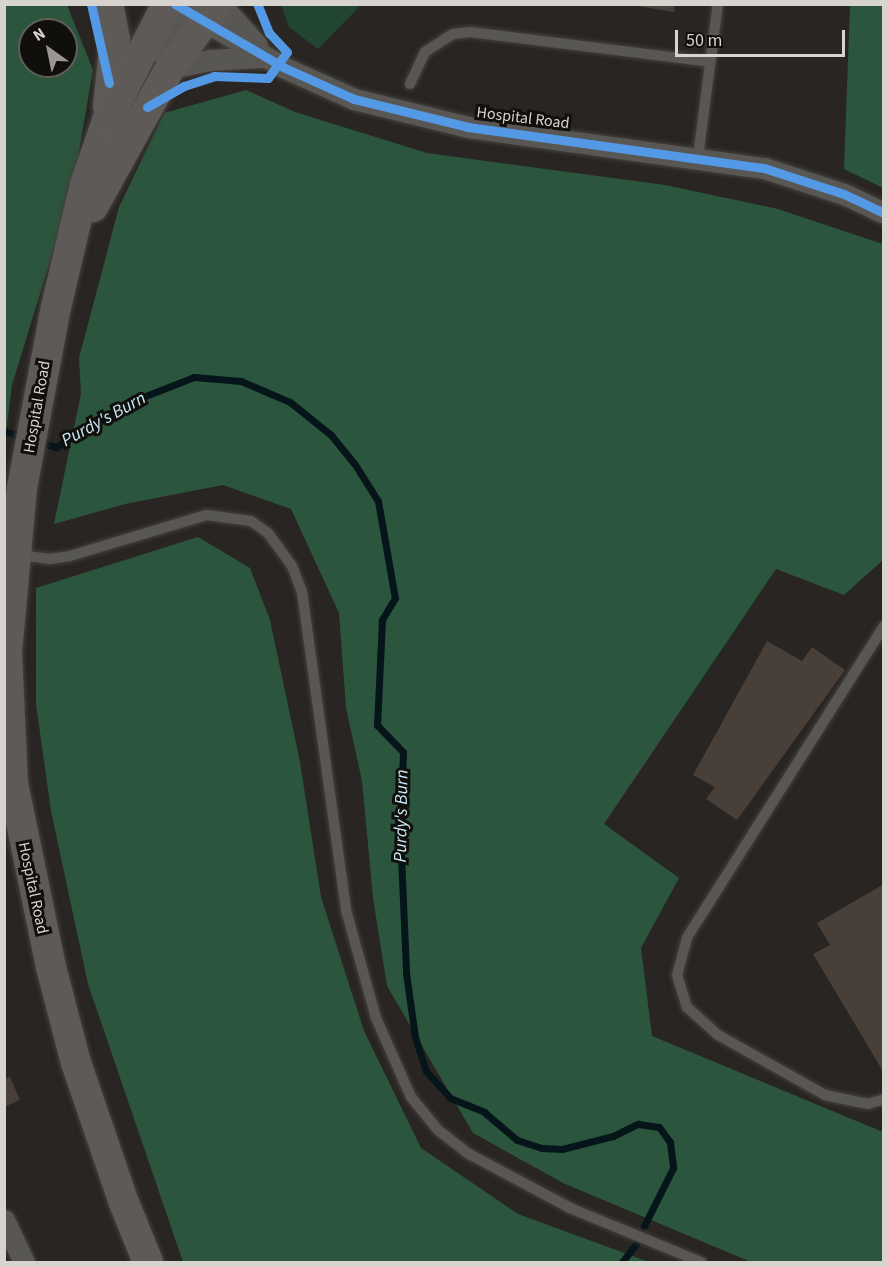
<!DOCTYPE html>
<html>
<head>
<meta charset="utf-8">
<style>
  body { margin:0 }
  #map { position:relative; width:888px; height:1267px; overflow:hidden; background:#282522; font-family:"Source Sans 3",sans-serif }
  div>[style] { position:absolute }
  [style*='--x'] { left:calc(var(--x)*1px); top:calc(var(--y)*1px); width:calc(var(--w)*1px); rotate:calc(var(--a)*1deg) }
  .green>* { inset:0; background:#224531 }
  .forest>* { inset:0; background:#2c553d }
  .stream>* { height:7px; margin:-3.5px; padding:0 3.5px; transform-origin:3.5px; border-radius:3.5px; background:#06151a }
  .building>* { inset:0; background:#483f39 }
  .roads { filter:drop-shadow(0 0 2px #44413f) drop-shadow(0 0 2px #44413f) }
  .lane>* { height:10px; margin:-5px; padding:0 5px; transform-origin:5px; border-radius:5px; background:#595754 }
  .street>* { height:21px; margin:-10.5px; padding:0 10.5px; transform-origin:10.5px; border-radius:10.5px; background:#595754 }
  .secondary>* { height:30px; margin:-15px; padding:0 15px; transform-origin:15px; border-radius:15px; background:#5e5a58 }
  .cycleway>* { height:9px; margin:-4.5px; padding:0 4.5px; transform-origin:4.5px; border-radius:4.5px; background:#5399e6 }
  span { translate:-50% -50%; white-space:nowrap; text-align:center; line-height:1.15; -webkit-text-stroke:6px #110f0c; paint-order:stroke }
  .street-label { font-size:16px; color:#d7d3cf }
  .water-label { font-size:18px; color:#c9eaf7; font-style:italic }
  .frame { position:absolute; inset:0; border:6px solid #d7d3cf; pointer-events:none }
  .north { position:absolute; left:18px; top:18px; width:60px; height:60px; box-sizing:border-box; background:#110f0c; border:2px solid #605d5a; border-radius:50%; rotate:327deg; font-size:16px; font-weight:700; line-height:24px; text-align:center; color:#d7d3cf }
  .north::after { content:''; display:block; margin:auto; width:21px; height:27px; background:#9a9692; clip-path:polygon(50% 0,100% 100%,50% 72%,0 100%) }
  .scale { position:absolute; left:675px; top:30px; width:170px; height:27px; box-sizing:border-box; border:3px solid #d7d3cf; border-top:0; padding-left:8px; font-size:18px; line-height:21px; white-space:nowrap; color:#d7d3cf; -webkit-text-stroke:4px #110f0c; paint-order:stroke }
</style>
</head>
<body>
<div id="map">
  <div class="green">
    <div style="clip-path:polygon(281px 5px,361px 5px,318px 49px,289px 27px)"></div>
  </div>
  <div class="forest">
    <div style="clip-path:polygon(evenodd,5px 5px,67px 5px,93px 70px,73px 186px,12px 385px,5px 441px,5px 5px,30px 30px,66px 30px,66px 66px,30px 66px,30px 30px)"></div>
    <div style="clip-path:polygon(850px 5px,883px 5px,883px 188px,844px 169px)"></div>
    <div style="clip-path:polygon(246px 90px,295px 112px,427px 153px,665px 185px,778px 209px,883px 244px,883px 560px,844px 595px,776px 569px,604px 824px,679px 878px,641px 948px,652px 1036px,883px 1132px,883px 1262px,751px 1262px,563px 1183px,473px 1133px,387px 986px,373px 898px,362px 781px,346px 708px,339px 613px,291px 509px,223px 485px,125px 504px,54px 524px,81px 394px,79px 358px,119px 207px,164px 113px)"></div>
    <div style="clip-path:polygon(198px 537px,250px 568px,270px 620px,300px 762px,321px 897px,364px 1031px,421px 1148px,518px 1214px,649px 1262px,183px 1262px,88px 984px,51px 811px,36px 704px,36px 588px)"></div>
  </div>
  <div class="stream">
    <div style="--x:4;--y:431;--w:22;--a:16"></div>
    <div style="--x:38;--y:442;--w:19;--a:16"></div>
    <div style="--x:56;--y:447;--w:81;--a:-31.9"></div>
    <div style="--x:125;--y:404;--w:74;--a:-21.4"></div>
    <div style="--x:194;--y:377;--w:47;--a:4.9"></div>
    <div style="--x:241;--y:381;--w:53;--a:23.2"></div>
    <div style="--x:290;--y:402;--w:53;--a:38.8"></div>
    <div style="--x:331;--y:435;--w:36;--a:51"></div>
    <div style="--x:354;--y:463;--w:45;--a:57.7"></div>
    <div style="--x:378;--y:501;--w:98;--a:80.1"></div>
    <div style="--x:395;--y:598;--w:26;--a:121"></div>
    <div style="--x:382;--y:620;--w:105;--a:92.7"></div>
    <div style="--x:377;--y:725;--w:37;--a:46"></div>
    <div style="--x:403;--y:752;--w:81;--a:92.1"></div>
    <div style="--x:400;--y:833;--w:140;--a:87.5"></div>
    <div style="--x:406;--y:973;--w:65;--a:82"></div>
    <div style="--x:415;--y:1037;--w:36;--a:72"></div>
    <div style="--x:426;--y:1071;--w:36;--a:48"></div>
    <div style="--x:450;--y:1098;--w:37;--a:22"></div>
    <div style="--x:484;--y:1112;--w:43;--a:40.3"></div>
    <div style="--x:517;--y:1140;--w:26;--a:18"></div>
    <div style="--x:542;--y:1148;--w:20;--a:3"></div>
    <div style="--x:562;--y:1149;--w:53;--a:-14.3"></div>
    <div style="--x:613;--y:1136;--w:28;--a:-26"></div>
    <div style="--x:638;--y:1124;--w:21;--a:8"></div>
    <div style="--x:659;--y:1127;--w:19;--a:54"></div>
    <div style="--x:670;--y:1142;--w:26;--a:83"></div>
    <div style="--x:673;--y:1168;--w:65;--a:116.6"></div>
    <div style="--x:622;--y:1262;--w:23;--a:-52"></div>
  </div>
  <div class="building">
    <div style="clip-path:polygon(625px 4px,675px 4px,674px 12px)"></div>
    <div style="clip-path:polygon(767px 641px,802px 661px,812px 647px,845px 670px,737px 820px,706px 799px,715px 787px,693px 775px)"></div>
    <div style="clip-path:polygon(884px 884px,884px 1073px,813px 954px,830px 945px,817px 923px)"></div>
    <div style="clip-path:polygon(10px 1077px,20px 1100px,4px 1107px,4px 1079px)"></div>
  </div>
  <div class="roads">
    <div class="lane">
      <div style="--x:410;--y:84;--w:35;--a:-65"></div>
      <div style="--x:425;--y:52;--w:33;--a:-33"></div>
      <div style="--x:453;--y:34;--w:17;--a:-7"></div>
      <div style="--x:470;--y:32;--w:242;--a:7.1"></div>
      <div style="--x:698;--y:157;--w:154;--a:-82.6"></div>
      <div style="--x:18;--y:555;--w:31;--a:7"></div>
      <div style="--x:49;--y:559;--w:21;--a:-8"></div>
      <div style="--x:70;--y:556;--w:143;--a:-16.7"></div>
      <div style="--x:207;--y:515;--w:44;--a:7.8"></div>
      <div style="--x:251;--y:521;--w:21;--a:35"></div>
      <div style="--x:268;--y:533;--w:41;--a:54"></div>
      <div style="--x:292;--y:566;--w:28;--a:69"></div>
      <div style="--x:302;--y:592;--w:321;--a:82.1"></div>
      <div style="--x:346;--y:910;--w:112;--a:74.5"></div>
      <div style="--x:376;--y:1018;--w:86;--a:66.1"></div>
      <div style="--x:411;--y:1097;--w:43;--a:50.7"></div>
      <div style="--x:438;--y:1130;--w:39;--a:38"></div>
      <div style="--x:469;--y:1154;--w:115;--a:28.1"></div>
      <div style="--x:570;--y:1208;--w:142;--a:22.4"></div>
      <div style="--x:884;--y:626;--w:369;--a:122.3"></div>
      <div style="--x:687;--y:938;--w:38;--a:105"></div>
      <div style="--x:677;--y:975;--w:34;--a:73"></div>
      <div style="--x:687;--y:1007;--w:42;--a:42.1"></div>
      <div style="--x:718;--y:1035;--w:123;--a:29.3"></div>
      <div style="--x:825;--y:1095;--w:44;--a:11.8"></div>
      <div style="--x:868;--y:1104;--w:17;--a:-17"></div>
    </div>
    <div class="street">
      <div style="--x:175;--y:4;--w:127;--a:30.2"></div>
      <div style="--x:285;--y:68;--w:76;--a:24.2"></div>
      <div style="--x:354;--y:99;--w:117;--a:13.8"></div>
      <div style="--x:468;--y:127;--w:299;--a:7.9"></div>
      <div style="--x:764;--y:168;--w:84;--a:18"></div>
      <div style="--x:844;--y:194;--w:44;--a:25.4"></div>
      <div style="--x:220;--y:4;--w:55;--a:47.9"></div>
      <div style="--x:154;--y:50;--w:28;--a:-52"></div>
      <div style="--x:171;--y:28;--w:36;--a:-34"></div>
      <div style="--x:170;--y:68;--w:41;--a:-11.3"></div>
      <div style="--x:210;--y:60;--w:53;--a:-3.2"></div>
      <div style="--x:4;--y:1220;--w:47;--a:64.5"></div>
    </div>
    <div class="secondary">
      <div style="--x:108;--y:106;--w:67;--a:-84"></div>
      <div style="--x:115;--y:39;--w:36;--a:-101"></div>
      <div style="--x:93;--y:207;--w:159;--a:-61"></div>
      <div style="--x:170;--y:68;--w:80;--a:-53.1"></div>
      <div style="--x:148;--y:1262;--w:64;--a:-112.1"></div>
      <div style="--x:124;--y:1203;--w:148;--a:-108.9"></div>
      <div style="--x:76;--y:1063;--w:99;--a:-104.6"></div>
      <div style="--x:51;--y:967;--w:187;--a:-101.7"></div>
      <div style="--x:13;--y:784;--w:131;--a:-92.6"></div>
      <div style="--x:7;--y:653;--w:166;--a:-84.8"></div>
      <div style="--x:22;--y:488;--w:184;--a:-79.4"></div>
      <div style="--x:56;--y:307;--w:126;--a:-76.7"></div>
      <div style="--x:85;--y:184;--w:67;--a:-70.8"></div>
      <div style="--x:107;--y:121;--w:131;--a:-62.9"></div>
    </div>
  </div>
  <div class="cycleway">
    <div style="--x:91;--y:4;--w:81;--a:77.2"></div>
    <div style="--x:175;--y:4;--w:127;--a:30.2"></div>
    <div style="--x:285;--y:68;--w:76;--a:24.2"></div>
    <div style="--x:354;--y:99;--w:117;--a:13.8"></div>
    <div style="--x:468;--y:127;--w:299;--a:7.9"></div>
    <div style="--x:764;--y:168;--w:84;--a:18"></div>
    <div style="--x:844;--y:194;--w:44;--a:25.4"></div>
    <div style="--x:147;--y:107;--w:43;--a:-29.6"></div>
    <div style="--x:184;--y:86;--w:32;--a:-18"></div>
    <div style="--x:214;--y:76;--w:54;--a:2.1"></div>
    <div style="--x:268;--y:78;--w:32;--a:-54"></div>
    <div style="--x:287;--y:52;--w:26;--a:-133"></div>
    <div style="--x:269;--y:33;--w:31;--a:-112"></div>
  </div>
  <div class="street-label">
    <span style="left:523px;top:118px;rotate:7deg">Hospital Road</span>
    <span style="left:37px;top:407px;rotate:-80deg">Hospital Road</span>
    <span style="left:33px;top:888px;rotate:78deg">Hospital Road</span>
  </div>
  <div class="water-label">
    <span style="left:104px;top:420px;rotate:-29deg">Purdy's Burn</span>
    <span style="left:402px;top:816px;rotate:-89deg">Purdy's Burn</span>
  </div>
  <div class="frame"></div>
  <div class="north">N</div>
  <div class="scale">50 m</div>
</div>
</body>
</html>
